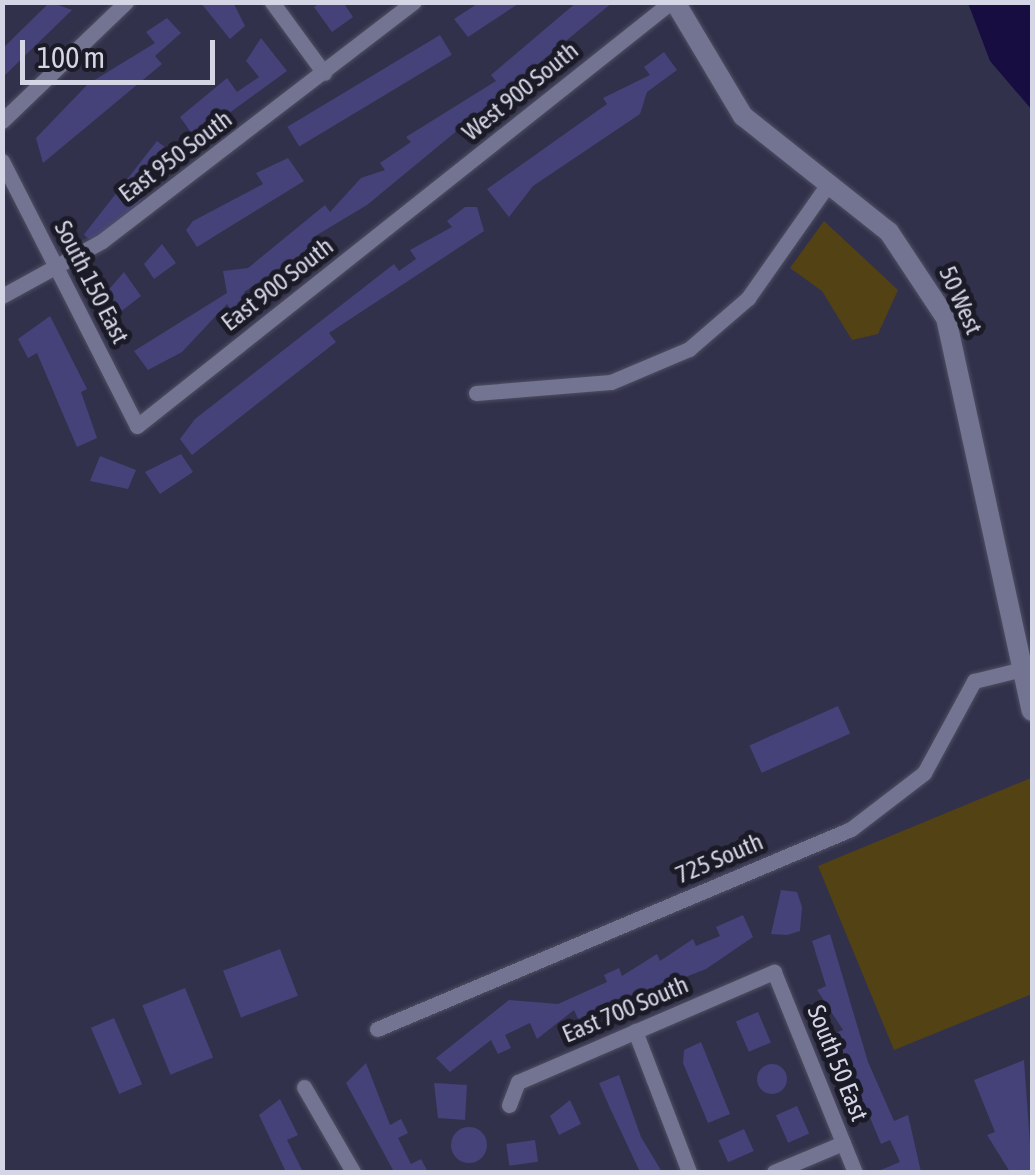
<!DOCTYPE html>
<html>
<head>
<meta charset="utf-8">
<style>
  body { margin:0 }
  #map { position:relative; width:1035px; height:1175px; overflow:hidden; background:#32314b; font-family:"Asap Condensed",sans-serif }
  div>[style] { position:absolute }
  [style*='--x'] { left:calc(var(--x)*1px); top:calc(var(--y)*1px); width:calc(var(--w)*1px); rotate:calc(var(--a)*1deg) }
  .green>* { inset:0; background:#534213 }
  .water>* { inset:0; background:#170d40 }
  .building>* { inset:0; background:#444278; transform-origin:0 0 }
  .round { border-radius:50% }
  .roads { filter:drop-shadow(0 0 2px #4e4e63) drop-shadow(0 0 2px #4e4e63) }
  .minor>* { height:15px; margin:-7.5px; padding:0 7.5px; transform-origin:7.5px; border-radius:7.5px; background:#737491 }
  .tertiary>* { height:20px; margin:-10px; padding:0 10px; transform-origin:10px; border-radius:10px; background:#737491 }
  span { translate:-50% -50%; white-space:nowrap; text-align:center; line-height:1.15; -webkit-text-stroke:10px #1b1b27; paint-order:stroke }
  .street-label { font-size:25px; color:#d4d5e5 }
  .frame { position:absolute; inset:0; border:5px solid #d4d5e5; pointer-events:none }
  .scale { position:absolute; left:20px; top:40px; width:195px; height:45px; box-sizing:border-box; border:5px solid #d4d5e5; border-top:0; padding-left:12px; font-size:30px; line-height:35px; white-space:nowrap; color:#d4d5e5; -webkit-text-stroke:8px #1b1b27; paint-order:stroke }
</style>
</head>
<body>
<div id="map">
  <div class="green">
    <div style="clip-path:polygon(824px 221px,898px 290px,878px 334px,852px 340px,822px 291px,790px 268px)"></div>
    <div style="clip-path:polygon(1031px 778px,1032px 994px,894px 1050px,818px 866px)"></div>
  </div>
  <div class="water">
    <div style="clip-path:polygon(968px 3px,1032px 3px,1032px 110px,990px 61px)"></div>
  </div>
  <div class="building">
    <div style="clip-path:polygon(50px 2px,72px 10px,2px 78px,2px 49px)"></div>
    <div style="clip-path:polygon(200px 2px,233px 2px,245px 26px,230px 39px)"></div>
    <div style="clip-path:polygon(321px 2px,343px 2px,353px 17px,332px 32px,314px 7px)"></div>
    <div style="clip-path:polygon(480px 2px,521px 2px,468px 37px,454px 19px)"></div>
    <div style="clip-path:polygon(577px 2px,613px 2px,367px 205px,317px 235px,322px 241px,244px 292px,249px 299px,231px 311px,227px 304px,182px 352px,148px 370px,134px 351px,227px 293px,223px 271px,248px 268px,325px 205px,330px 212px,361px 178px,385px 170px,380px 163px,411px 142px,406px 137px,496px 81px,491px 75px)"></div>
    <div style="clip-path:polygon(167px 18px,181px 33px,155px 56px,162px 64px,43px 163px,36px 138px,88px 84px,155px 43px,146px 32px)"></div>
    <div style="left:440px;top:35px;width:23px;height:178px;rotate:59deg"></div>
    <div style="clip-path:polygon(261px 38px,287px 71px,195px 138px,180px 117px,227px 78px,237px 92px,259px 77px,246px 61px)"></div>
    <div style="clip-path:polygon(664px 52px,677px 70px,647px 92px,640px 114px,533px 186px,509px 217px,487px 189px,607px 104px,603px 98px,650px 75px,644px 67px)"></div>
    <div style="left:157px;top:141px;width:24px;height:119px;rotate:38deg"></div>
    <div style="clip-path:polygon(288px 158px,304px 181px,197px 247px,186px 230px,193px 221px,263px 184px,256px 173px)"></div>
    <div style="clip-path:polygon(465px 207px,477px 207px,484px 231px,329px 333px,336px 342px,192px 455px,180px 439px,195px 419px,394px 264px,399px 271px,416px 259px,410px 250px,452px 227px,447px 221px)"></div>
    <div style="clip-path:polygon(162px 244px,176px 263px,154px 279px,144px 264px)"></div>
    <div style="clip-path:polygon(124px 272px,141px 296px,119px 313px,105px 294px)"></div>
    <div style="clip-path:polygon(50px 316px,87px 389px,81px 392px,97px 438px,77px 447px,37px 353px,28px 358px,18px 339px)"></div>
    <div style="clip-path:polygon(181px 454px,193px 472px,160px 494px,145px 472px)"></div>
    <div style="clip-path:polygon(100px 456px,136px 470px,128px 489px,90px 481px)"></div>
    <div style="left:838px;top:706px;width:30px;height:97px;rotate:66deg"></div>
    <div style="clip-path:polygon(781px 890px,797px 892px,802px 907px,800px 931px,787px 935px,771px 934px)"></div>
    <div style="clip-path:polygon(743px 915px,753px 937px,706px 969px,578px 1019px,574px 1010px,537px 1039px,530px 1023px,505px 1035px,511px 1048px,498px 1054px,491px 1040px,450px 1072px,436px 1058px,509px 1000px,558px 1004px,607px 982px,604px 975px,619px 968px,622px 976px,657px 954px,660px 961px,693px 939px,696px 946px,720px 936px,716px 927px)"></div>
    <div style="clip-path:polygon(830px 934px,868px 1062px,894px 1121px,908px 1115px,921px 1172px,876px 1172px,900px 1162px,890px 1140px,881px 1144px,835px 1033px,843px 1030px,817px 990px,826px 986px,812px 941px)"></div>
    <div style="left:280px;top:949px;width:50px;height:61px;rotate:69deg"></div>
    <div style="left:185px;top:988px;width:75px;height:46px;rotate:68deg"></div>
    <div style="left:758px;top:1012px;width:33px;height:24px;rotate:67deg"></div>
    <div style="left:114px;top:1018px;width:72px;height:25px;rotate:67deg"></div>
    <div style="clip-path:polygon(701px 1042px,730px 1114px,708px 1123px,683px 1063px,684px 1050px)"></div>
    <div style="clip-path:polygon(1024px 1060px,1032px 1172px,1010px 1172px,987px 1135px,995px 1132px,974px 1080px)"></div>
    <div style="clip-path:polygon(366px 1063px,390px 1125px,401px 1119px,408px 1133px,398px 1138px,411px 1164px,421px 1159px,428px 1172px,394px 1172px,346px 1083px)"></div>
    <div class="round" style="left:757px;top:1064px;width:30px;height:30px"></div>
    <div style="clip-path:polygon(619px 1075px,641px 1137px,662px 1172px,640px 1172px,609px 1106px,599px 1083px)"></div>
    <div style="clip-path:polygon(434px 1083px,467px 1085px,465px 1120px,438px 1118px)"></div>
    <div style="clip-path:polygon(280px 1099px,298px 1135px,287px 1140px,303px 1172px,286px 1172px,259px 1115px)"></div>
    <div style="clip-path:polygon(570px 1100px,581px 1124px,559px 1135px,550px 1116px)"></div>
    <div style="left:797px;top:1106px;width:30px;height:23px;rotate:66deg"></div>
    <div class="round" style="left:451px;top:1127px;width:36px;height:36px"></div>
    <div style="left:744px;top:1129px;width:24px;height:28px;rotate:66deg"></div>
    <div style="left:535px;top:1140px;width:22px;height:29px;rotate:82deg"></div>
  </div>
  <div class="roads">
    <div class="minor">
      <div style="--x:272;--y:2;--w:88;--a:53.8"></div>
      <div style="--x:2;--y:121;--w:172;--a:-43.8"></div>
      <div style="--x:2;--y:161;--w:297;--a:63"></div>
      <div style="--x:137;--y:426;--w:682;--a:-38.45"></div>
      <div style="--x:2;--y:296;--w:114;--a:-28.8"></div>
      <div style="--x:102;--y:241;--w:393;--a:-37.5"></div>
      <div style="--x:476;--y:393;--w:135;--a:-4.7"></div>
      <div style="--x:611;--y:382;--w:85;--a:-22.9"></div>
      <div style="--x:689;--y:349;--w:78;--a:-40.8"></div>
      <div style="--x:748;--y:298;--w:139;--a:-54.9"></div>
      <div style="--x:377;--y:1029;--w:514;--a:-22.88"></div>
      <div style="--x:851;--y:829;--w:92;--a:-37.5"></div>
      <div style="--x:924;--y:773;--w:105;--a:-61.5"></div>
      <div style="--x:974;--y:681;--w:50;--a:-13.8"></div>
      <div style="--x:635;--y:1031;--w:151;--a:69"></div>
      <div style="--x:304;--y:1087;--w:98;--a:60"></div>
      <div style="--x:509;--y:1105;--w:25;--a:-69"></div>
      <div style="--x:518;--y:1082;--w:279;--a:-23.3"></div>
      <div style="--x:774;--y:972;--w:216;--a:68"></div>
      <div style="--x:774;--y:1172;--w:75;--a:-22.8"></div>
    </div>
    <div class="tertiary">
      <div style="--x:675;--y:2;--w:133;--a:59.2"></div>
      <div style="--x:743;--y:116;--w:186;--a:38.5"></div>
      <div style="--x:889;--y:232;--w:103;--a:56.5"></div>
      <div style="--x:946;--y:318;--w:402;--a:77.7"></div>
    </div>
  </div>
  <div class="street-label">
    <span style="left:520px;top:91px;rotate:-39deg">West 900 South</span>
    <span style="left:175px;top:156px;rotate:-37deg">East 950 South</span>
    <span style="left:92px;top:282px;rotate:63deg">South 150 East</span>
    <span style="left:277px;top:284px;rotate:-38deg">East 900 South</span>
    <span style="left:961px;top:300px;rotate:66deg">50 West</span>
    <span style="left:719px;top:858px;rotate:-23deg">725 South</span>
    <span style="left:625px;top:1009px;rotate:-23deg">East 700 South</span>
    <span style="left:838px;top:1063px;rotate:68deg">South 50 East</span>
  </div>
  <div class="frame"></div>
  <div class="scale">100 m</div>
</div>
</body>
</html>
